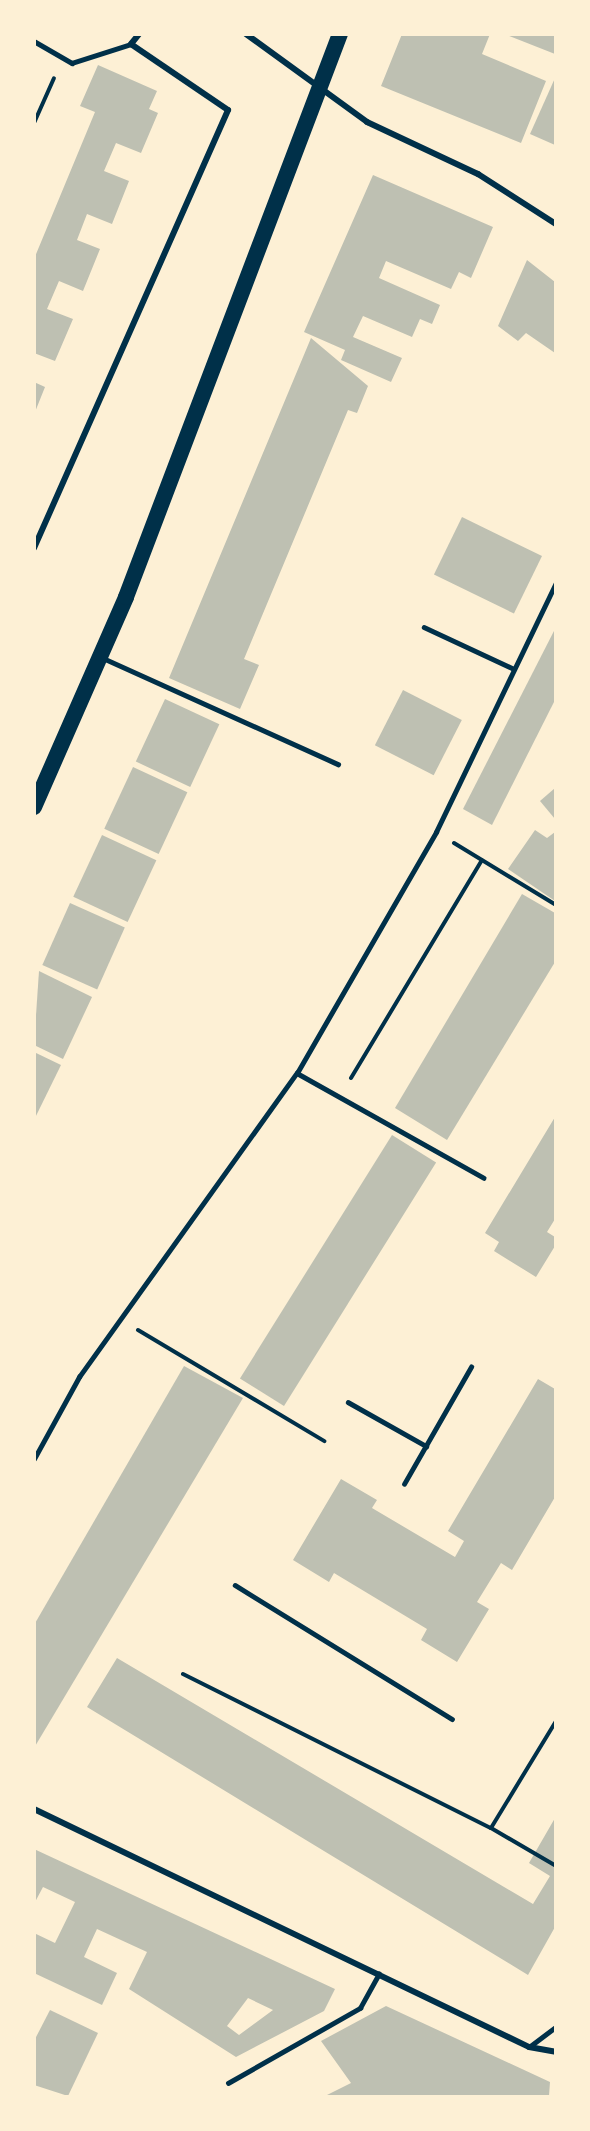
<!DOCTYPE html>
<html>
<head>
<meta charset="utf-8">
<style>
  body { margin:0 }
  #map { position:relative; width:590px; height:2131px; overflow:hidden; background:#fdf0d5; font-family:"PT Sans",sans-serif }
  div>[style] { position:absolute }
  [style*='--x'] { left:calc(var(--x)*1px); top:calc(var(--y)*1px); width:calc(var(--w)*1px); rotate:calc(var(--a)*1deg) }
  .building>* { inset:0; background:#bec0b2; transform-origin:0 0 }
  .path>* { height:4px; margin:-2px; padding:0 2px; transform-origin:2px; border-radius:2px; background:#003049 }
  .service>* { height:4.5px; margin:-2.25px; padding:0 2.25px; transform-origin:2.25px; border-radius:2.25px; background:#003049 }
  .minor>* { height:6px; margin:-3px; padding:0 3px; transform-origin:3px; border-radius:3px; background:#003049 }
  .trunk>* { height:16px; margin:-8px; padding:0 8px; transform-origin:8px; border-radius:8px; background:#003049 }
  span { translate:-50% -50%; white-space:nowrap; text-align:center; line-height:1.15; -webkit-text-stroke:6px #fdf0d5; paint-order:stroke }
  .frame { position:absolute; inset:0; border:36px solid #fdf0d5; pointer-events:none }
</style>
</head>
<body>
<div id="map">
  <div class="building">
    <div style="clip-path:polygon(402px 34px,490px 34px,482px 54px,546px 81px,521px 143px,381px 86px)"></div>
    <div style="clip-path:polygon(507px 34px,555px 34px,555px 54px,507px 35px)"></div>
    <div style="clip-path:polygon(98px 65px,157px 91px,149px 109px,158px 113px,141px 153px,116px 143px,104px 171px,129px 181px,112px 224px,87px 214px,77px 240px,100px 249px,83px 291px,59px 281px,47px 309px,73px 319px,55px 361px,34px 353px,34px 259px,95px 112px,80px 106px)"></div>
    <div style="clip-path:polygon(555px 78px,555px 145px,530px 134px)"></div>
    <div style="clip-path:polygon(373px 175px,493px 227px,471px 278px,459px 272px,451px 289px,386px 261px,379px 278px,440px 305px,432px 324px,420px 319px,412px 337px,363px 316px,353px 337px,402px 358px,391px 382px,341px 360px,345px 350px,304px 332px)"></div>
    <div style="clip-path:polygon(527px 260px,555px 282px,555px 353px,526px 333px,518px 341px,498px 326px)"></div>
    <div style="clip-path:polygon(311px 338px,368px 386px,357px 413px,348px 410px,244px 659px,259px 665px,240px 709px,169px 678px)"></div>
    <div style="clip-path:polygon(34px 382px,45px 387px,35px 412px,34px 412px)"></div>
    <div style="left:462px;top:517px;width:89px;height:64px;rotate:26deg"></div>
    <div style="clip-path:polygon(555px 629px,555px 700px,492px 825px,463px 809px)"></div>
    <div style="left:403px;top:690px;width:66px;height:62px;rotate:27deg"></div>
    <div style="left:165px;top:699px;width:60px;height:69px;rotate:25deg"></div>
    <div style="left:133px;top:767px;width:60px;height:68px;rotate:25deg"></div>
    <div style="clip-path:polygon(555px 788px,555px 819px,540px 801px)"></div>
    <div style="clip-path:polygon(535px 830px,547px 838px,555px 832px,555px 901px,508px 869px)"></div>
    <div style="left:102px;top:835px;width:60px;height:68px;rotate:25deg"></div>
    <div style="clip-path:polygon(522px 894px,555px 913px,555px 962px,447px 1140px,395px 1108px)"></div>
    <div style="left:70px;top:903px;width:60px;height:68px;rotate:24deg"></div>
    <div style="clip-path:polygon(39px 971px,92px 997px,63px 1059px,34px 1045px)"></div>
    <div style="clip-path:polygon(34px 1052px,61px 1065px,34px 1120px)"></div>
    <div style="clip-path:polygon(555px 1117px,555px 1219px,547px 1232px,555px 1237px,555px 1246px,536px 1277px,494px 1251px,499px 1242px,485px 1233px)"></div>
    <div style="left:392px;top:1135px;width:52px;height:287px;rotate:32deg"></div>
    <div style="clip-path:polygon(184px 1366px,243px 1398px,34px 1748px,34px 1625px)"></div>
    <div style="clip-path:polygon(538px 1379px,555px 1389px,555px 1497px,512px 1570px,501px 1563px,477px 1602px,489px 1609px,457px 1662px,421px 1640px,427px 1629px,334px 1573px,329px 1582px,293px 1560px,341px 1479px,377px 1500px,372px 1508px,455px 1557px,464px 1541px,448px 1531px)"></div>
    <div style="clip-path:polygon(117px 1658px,533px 1904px,550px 1876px,529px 1863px,555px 1818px,555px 1927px,528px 1975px,87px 1707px)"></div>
    <div style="clip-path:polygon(evenodd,34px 1849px,335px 1989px,324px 2011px,236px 2057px,129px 1989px,147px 1952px,97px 1929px,84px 1957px,117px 1973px,102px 2005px,34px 1973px,34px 1933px,55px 1943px,75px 1902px,43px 1887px,34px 1904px,34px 1849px,248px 1998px,273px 2010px,239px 2035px,227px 2026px,248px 1998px)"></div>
    <div style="clip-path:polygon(386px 2006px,550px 2082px,549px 2096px,325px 2096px,351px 2083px,321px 2041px)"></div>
    <div style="clip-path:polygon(50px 2010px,98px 2033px,68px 2096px,34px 2085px,34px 2041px)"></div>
  </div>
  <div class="path">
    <div style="--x:34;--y:123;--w:49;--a:-66"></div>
    <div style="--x:454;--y:843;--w:119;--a:31.3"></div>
    <div style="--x:351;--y:1078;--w:254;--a:-59"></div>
    <div style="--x:138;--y:1330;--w:217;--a:30.8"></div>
    <div style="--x:183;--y:1674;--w:344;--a:26.6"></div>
    <div style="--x:491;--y:1828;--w:75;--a:30.3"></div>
    <div style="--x:491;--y:1828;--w:125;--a:-58.7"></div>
  </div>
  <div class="service">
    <div style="--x:34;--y:41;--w:44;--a:30.1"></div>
    <div style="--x:72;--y:63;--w:62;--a:-17.9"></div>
    <div style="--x:424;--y:627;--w:99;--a:25"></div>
    <div style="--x:103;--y:658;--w:258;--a:24.3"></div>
    <div style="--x:297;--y:1073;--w:214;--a:29.3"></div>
    <div style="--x:348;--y:1402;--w:90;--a:29.4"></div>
    <div style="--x:34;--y:1459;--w:94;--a:-61.2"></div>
    <div style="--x:79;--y:1377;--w:374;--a:-54.4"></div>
    <div style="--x:297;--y:1073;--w:278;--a:-60"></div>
    <div style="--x:436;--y:832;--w:276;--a:-64.3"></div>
    <div style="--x:404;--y:1484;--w:135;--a:-60.2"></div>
    <div style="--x:235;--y:1585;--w:255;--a:31.7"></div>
    <div style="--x:529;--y:2047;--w:34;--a:-37"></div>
    <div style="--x:228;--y:2083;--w:152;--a:-29.6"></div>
    <div style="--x:360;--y:2008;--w:39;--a:-61"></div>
  </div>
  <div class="minor">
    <div style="--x:246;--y:34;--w:150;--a:36"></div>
    <div style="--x:367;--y:122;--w:123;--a:25.1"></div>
    <div style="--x:478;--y:174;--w:93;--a:32.7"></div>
    <div style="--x:34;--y:548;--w:479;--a:-66.1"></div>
    <div style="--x:228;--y:110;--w:117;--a:-145.8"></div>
    <div style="--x:131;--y:44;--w:13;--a:-51"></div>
    <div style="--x:34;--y:1809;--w:549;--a:25.68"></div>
    <div style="--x:529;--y:2047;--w:27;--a:10"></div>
  </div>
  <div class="trunk">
    <div style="--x:34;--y:807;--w:229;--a:-66.3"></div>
    <div style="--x:126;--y:597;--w:602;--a:-69.19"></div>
  </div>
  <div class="frame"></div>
</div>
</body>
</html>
